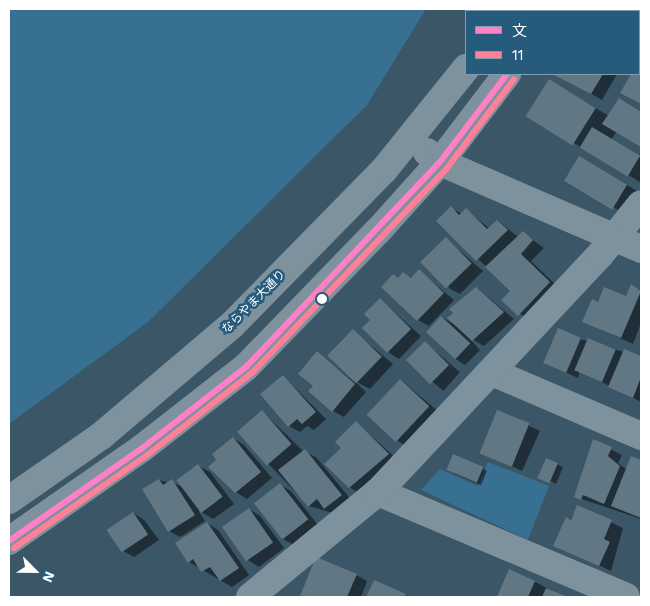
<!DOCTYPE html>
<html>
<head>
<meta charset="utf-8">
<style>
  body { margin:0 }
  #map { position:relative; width:650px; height:606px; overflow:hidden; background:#3a5667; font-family:"Work Sans","Noto Sans JP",sans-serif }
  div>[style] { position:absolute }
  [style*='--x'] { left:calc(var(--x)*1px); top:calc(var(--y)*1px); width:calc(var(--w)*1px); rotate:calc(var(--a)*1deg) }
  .green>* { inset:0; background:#377090 }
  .shadow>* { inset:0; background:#0007; transform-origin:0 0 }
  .building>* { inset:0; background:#627784; transform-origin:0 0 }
  .minor>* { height:28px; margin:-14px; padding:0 14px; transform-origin:14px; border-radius:14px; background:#7e929e }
  .tertiary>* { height:28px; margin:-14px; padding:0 14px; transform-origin:14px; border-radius:14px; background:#7e929e }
  .bus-1>* { height:6px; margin:-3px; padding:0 3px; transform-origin:3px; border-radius:3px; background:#ff80c5 }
  .bus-2>* { height:6px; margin:-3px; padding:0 3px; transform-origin:3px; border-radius:3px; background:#ff8098 }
  .dots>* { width:14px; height:14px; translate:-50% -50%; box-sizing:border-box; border:2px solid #265b7b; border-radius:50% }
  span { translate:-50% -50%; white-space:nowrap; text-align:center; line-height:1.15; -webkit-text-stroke:5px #265b7b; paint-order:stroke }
  .street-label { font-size:12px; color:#fff }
  .frame { position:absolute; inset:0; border:10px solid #fff; pointer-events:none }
  .legend { position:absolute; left:465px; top:10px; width:175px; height:65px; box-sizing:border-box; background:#265b7b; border:1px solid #7d9db0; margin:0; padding:6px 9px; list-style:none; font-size:15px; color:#fff }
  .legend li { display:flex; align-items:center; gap:10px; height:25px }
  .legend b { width:25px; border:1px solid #7d9db0 }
  .north { position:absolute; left:10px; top:546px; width:50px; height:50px; -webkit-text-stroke:4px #265b7b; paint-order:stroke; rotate:113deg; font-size:14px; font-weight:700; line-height:20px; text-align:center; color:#fff }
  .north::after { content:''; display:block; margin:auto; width:18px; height:22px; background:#fff; clip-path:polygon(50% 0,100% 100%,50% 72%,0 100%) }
</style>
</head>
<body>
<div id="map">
  <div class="green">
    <div style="clip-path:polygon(9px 9px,426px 9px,367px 105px,148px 322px,9px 424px)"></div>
    <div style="clip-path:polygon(488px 462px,549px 486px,528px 540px,421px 490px,440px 469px,478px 486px)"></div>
  </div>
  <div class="shadow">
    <div style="left:639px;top:26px;width:3px;height:22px;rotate:45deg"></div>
    <div style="clip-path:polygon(556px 74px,617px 74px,602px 100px)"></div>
    <div style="clip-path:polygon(575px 96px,609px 116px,619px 100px,641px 113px,641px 145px,617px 131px,611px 140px,641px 158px,640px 182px,528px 116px)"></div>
    <div style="left:580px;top:158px;width:67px;height:26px;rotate:30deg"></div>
    <div style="clip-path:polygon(451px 208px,462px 214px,466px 210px,490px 229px,498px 221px,518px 237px,523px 233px,544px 248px,531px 261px,560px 289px,530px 321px,503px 300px,512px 291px,438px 221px)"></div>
    <div style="clip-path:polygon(446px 239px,483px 271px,460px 294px,449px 288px)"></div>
    <div style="clip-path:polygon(419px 271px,454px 300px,429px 326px,418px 320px,399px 279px,404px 274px,412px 278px)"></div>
    <div style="clip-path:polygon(632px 286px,641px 290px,641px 323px,633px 344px,584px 322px,599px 303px,627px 298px)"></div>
    <div style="clip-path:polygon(477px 288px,514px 319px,484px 346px,468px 337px,480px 350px,465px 365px,454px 358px,442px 317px,455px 325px)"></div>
    <div style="clip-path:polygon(381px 300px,421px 336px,399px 359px,388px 352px,371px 320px)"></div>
    <div style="clip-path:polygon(353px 331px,393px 364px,370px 389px,355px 381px,366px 392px,344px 417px,333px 411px,314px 386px,318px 353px,353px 381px)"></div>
    <div style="clip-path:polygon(580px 339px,641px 357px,641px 402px,580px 371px,578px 378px,544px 362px)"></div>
    <div style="left:425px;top:342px;width:46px;height:25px;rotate:41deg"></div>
    <div style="clip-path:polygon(283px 376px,326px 419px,314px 430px,307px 426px,300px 432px,289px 426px)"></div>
    <div style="clip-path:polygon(401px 380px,440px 413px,405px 445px,394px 439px)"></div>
    <div style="clip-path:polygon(262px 411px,304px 452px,316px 457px,352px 501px,336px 514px,309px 506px,238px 432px)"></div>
    <div style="left:498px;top:412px;width:46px;height:44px;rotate:24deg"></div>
    <div style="clip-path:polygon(356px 422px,399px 461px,360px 494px,349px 487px,342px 448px)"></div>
    <div style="clip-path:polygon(233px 438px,244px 445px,272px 478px,247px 499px,236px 492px)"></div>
    <div style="clip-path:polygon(594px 441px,622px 455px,618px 463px,627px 470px,632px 457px,641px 461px,641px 519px,576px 497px)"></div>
    <div style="clip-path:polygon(547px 460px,563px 467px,556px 484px,544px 478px)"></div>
    <div style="clip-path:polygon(198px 466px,210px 472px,234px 504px,213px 519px,198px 510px,205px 521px,180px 537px,169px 531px,159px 480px,182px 486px)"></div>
    <div style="clip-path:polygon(482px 468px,487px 471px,481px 485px,453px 473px)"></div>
    <div style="clip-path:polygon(280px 485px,291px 491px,318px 525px,294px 545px,283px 539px)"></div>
    <div style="clip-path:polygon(578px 507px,623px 528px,611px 571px,555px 545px)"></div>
    <div style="clip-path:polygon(249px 509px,260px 516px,284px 548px,259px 567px,248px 560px)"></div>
    <div style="clip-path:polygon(133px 513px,144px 520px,159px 540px,134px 557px,123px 551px)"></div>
    <div style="clip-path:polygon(207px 523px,218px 530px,249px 575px,232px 587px,189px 562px)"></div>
    <div style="clip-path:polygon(510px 571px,535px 582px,565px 597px,498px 597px)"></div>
    <div style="clip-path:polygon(356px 575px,367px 581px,361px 597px,302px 596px)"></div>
    <div style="clip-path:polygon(375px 581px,405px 595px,410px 597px,368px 597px)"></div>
  </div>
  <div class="building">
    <div style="clip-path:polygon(628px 9px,641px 9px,641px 17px,639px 11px)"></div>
    <div style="clip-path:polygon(639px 25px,641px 27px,639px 44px)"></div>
    <div style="clip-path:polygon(639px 70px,641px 72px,641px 104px,620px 93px,631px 74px)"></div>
    <div style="clip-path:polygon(552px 74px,603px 74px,591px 94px)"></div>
    <div style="left:549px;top:79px;width:55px;height:44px;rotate:32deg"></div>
    <div style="clip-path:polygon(619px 98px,641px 112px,641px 147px,602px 124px)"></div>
    <div style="left:592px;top:127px;width:56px;height:24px;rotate:31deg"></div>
    <div style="left:579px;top:156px;width:56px;height:29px;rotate:31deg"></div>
    <div style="clip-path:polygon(451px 206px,459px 215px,466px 208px,487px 229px,497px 220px,508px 230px,476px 261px,436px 221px)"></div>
    <div style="clip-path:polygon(523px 231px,533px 240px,521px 254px,550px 282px,518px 316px,501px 300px,510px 291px,485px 267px)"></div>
    <div style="left:446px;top:237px;width:37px;height:36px;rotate:46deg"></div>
    <div style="clip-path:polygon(419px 269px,444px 293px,417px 321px,381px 287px,393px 274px,398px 278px,403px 272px,411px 278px)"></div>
    <div style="clip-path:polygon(631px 284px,641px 291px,621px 338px,582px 322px,592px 299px,598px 302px,604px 287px,626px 296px)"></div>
    <div style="clip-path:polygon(476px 287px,504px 312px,472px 341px,447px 318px,453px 313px,449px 309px)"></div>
    <div style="clip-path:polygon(380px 298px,411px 329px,387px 353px,362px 328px,370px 320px,364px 314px)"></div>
    <div style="left:441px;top:316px;width:40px;height:22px;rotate:43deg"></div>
    <div style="left:558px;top:328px;width:25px;height:38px;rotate:23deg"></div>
    <div style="left:353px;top:329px;width:40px;height:37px;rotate:44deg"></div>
    <div style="left:588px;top:338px;width:30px;height:35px;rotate:23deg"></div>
    <div style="left:425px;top:341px;width:34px;height:27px;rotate:45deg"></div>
    <div style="clip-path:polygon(624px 349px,641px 356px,641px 377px,633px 398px,608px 387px)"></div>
    <div style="clip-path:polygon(317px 351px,355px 384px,332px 412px,308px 391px,313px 386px,298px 374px)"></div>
    <div style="clip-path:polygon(283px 375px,316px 412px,302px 424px,297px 419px,288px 427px,260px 394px)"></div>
    <div style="left:400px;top:379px;width:40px;height:49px;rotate:43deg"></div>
    <div style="left:262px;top:410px;width:45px;height:33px;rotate:49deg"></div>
    <div style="left:497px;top:410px;width:35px;height:47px;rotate:22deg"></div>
    <div style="clip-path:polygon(356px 421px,389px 454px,349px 488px,324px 464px,341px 448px,335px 442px)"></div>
    <div style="clip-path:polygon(233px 437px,261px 472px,235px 493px,208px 467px,216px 460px,212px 454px)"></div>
    <div style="clip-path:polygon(593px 439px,612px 447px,608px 456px,620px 466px,604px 504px,583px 495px,581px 500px,574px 497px)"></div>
    <div style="clip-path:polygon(305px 449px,342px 495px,324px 509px,317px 499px,308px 507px,278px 470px)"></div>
    <div style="left:453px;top:454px;width:33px;height:17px;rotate:23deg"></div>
    <div style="clip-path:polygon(631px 456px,641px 460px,641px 518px,611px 506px)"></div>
    <div style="left:546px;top:458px;width:13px;height:22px;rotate:23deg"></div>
    <div style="left:198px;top:464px;width:41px;height:27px;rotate:53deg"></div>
    <div style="clip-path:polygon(159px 479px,163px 485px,172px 479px,195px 515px,168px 532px,142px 489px)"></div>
    <div style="left:280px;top:483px;width:46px;height:33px;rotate:52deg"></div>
    <div style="clip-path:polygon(577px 505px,612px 520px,604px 539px,610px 542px,599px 566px,553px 546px,566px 517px,571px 520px)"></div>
    <div style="left:249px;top:508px;width:42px;height:33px;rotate:55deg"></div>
    <div style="left:133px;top:512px;width:27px;height:32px;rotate:56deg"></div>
    <div style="clip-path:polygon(207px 522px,239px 568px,220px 581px,210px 567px,201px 572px,193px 559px,188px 563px,175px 543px)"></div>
    <div style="clip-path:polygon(316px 557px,357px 574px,347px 597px,300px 596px)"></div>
    <div style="clip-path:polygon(509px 569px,535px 581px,528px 597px,497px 597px)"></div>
    <div style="clip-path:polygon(374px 580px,406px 594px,404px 597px,366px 597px)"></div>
    <div style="clip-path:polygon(546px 588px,568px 597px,542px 597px)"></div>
  </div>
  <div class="minor">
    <div style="--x:492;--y:372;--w:162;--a:23.2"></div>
    <div style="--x:378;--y:492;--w:269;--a:22.9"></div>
    <div style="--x:250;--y:597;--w:166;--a:-39.4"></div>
    <div style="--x:378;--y:492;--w:325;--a:-46.9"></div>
    <div style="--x:600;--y:255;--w:65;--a:-51.2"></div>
  </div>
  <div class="tertiary">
    <div style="--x:506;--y:11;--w:3;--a:-45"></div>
    <div style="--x:551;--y:11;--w:3;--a:-45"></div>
    <div style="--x:427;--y:152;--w:16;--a:38"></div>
    <div style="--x:440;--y:162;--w:219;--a:23.4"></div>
    <div style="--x:9;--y:500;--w:112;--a:-34.8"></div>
    <div style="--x:101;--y:436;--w:172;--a:-40.3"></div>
    <div style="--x:232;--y:325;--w:217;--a:-45.6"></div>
    <div style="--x:384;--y:170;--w:131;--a:-51.2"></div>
    <div style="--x:9;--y:541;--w:161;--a:-34.9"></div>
    <div style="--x:141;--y:449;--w:133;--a:-38"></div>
    <div style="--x:246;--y:367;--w:190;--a:-45.9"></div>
    <div style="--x:378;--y:231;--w:93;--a:-48.1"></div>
    <div style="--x:440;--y:162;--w:111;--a:-52.7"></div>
  </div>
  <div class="bus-1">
    <div style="--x:9;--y:541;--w:161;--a:-34.9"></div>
    <div style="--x:141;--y:449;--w:133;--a:-38"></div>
    <div style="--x:246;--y:367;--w:282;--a:-46.6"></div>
    <div style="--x:440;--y:162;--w:111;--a:-52.7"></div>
  </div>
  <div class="bus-2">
    <div style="--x:14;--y:548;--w:161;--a:-34.9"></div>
    <div style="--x:146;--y:456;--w:135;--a:-38.1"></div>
    <div style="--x:252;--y:373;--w:283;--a:-46.4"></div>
    <div style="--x:447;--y:168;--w:111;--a:-53"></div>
  </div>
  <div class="dots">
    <div style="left:322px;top:299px;background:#fff"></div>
  </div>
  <div class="street-label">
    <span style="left:254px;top:302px;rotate:-45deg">ならやま大通り</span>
  </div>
  <div class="frame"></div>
  <ul class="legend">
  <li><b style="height:6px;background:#ff80c5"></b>文</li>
  <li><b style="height:6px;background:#ff8098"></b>11</li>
  </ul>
  <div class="north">N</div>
</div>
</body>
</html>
